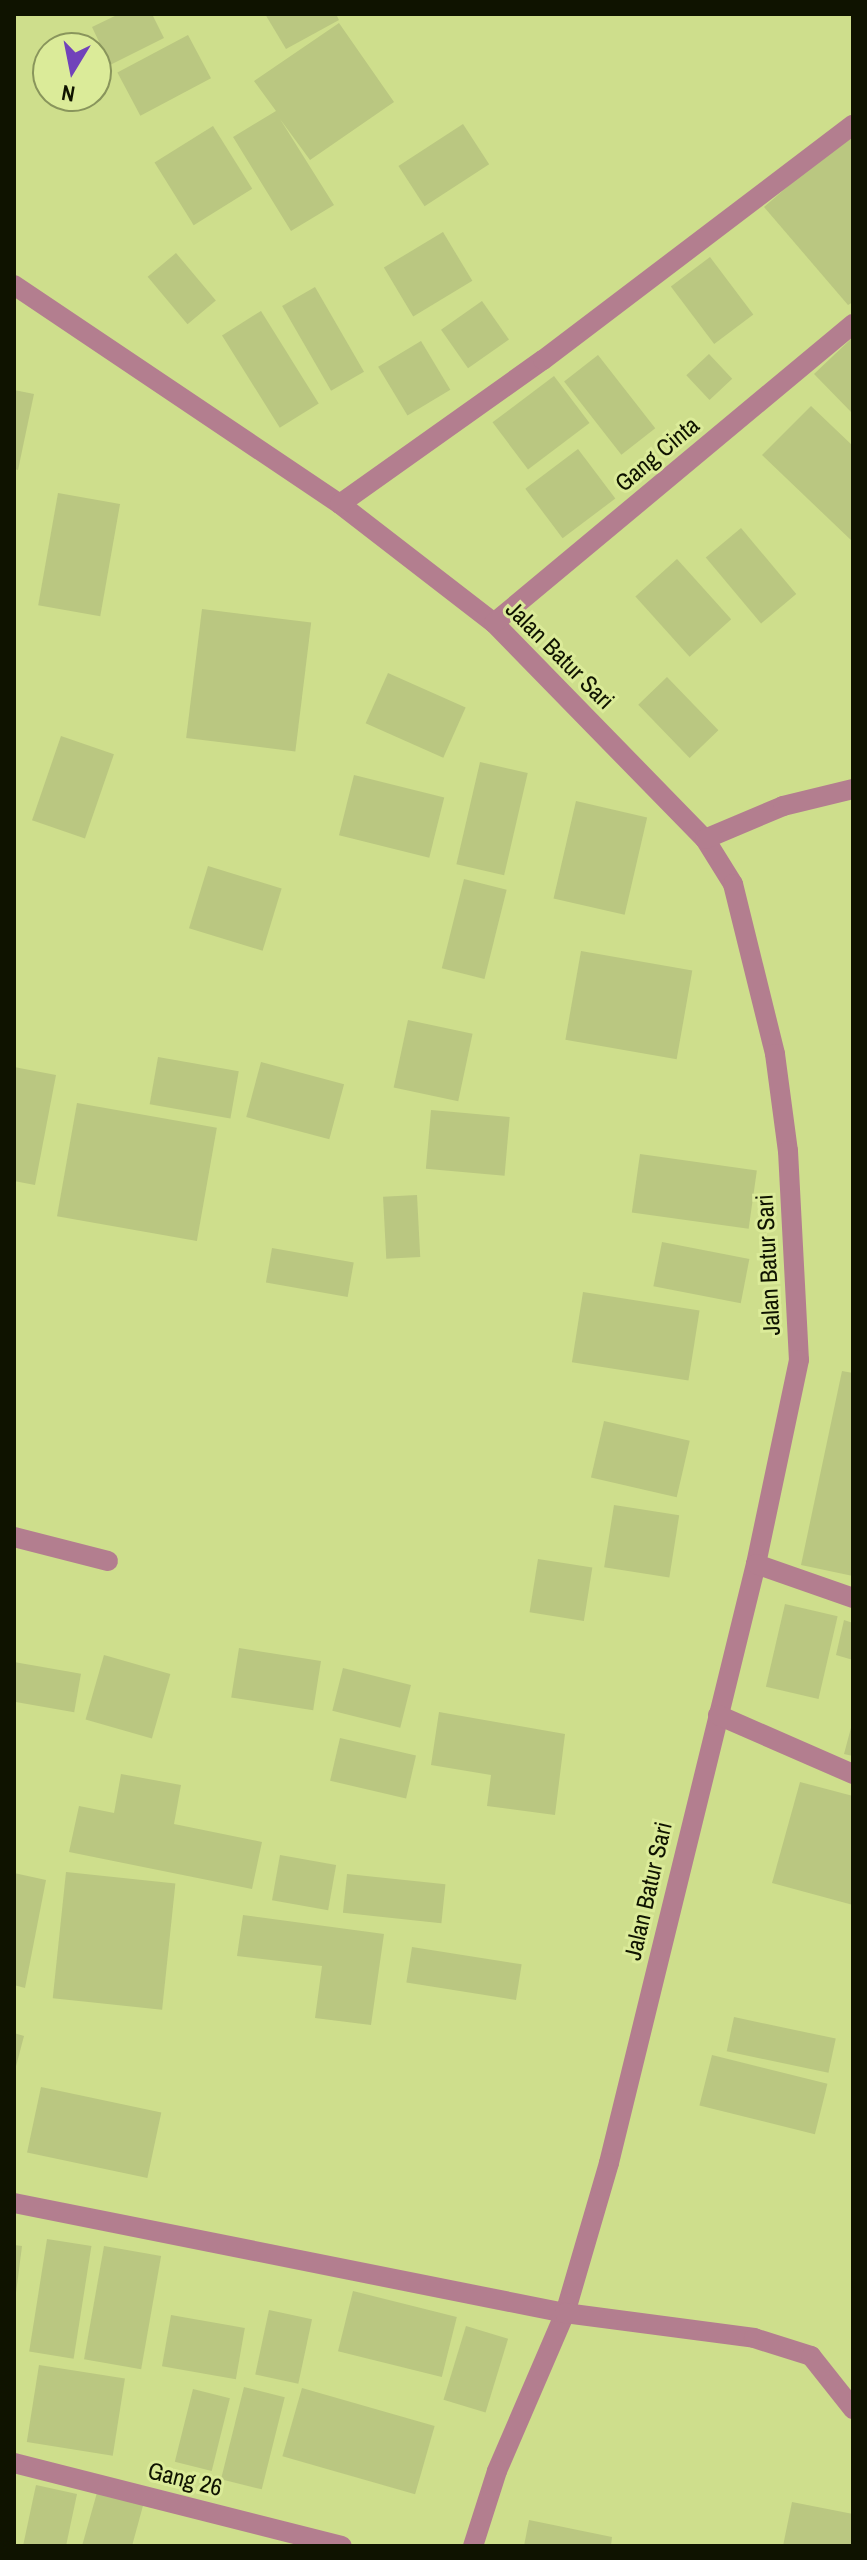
<!DOCTYPE html>
<html>
<head>
<meta charset="utf-8">
<style>
  body { margin:0 }
  #map { position:relative; width:867px; height:2560px; overflow:hidden; background:#cede8c; font-family:"Archivo Narrow",sans-serif }
  div>[style] { position:absolute }
  [style*='--x'] { left:calc(var(--x)*1px); top:calc(var(--y)*1px); width:calc(var(--w)*1px); rotate:calc(var(--a)*1deg) }
  .building>* { inset:0; background:#bac781; transform-origin:0 0 }
  .minor>* { height:20px; margin:-10px; padding:0 10px; transform-origin:10px; border-radius:10px; background:#b37e8f }
  span { translate:-50% -50%; white-space:nowrap; text-align:center; line-height:1.15; -webkit-text-stroke:6px #dbeb99; paint-order:stroke }
  .street-label { font-size:24px; color:#0f1300 }
  .frame { position:absolute; inset:0; border:16px solid #0f1300; pointer-events:none }
  .north { position:absolute; left:32px; top:32px; width:80px; height:80px; box-sizing:border-box; background:#dbeb99; border:2px solid #89955c; border-radius:50%; rotate:190deg; font-size:22px; font-weight:700; line-height:32px; text-align:center; color:#0f1300 }
  .north::after { content:''; display:block; margin:auto; width:28px; height:36px; background:#7142ba; clip-path:polygon(50% 0,100% 100%,50% 72%,0 100%) }
</style>
</head>
<body>
<div id="map">
  <div class="building">
    <div style="clip-path:polygon(119px 14px,152px 14px,164px 38px,110px 65px,92px 27px)"></div>
    <div style="clip-path:polygon(265px 14px,336px 14px,339px 20px,286px 49px)"></div>
    <div style="clip-path:polygon(339px 23px,394px 102px,310px 160px,280px 119px,334px 205px,291px 231px,233px 137px,276px 111px,254px 81px)"></div>
    <div style="left:188px;top:35px;width:49px;height:80px;rotate:62deg"></div>
    <div style="left:463px;top:124px;width:48px;height:77px;rotate:57deg"></div>
    <div style="left:213px;top:126px;width:74px;height:69px;rotate:58deg"></div>
    <div style="clip-path:polygon(853px 130px,853px 302px,848px 305px,764px 207px)"></div>
    <div style="left:443px;top:232px;width:57px;height:69px;rotate:59deg"></div>
    <div style="left:176px;top:253px;width:62px;height:37px;rotate:50deg"></div>
    <div style="left:710px;top:257px;width:72px;height:49px;rotate:53deg"></div>
    <div style="left:315px;top:287px;width:98px;height:38px;rotate:60deg"></div>
    <div style="left:482px;top:301px;width:47px;height:50px;rotate:55deg"></div>
    <div style="left:261px;top:311px;width:109px;height:46px;rotate:58deg"></div>
    <div style="clip-path:polygon(853px 337px,853px 414px,814px 374px)"></div>
    <div style="left:421px;top:341px;width:57px;height:50px;rotate:59deg"></div>
    <div style="left:709px;top:354px;width:34px;height:31px;rotate:47deg"></div>
    <div style="left:598px;top:355px;width:93px;height:43px;rotate:52deg"></div>
    <div style="left:554px;top:376px;width:59px;height:77px;rotate:53deg"></div>
    <div style="clip-path:polygon(14px 390px,34px 394px,18px 470px,14px 469px)"></div>
    <div style="clip-path:polygon(811px 406px,853px 446px,853px 542px,762px 455px)"></div>
    <div style="left:578px;top:449px;width:62px;height:66px;rotate:53deg"></div>
    <div style="left:58px;top:493px;width:63px;height:114px;rotate:10deg"></div>
    <div style="left:741px;top:528px;width:86px;height:46px;rotate:50deg"></div>
    <div style="left:677px;top:559px;width:81px;height:56px;rotate:48deg"></div>
    <div style="left:202px;top:609px;width:110px;height:130px;rotate:7deg"></div>
    <div style="left:388px;top:673px;width:85px;height:55px;rotate:24deg"></div>
    <div style="left:667px;top:677px;width:74px;height:40px;rotate:46deg"></div>
    <div style="left:61px;top:736px;width:56px;height:89px;rotate:19deg"></div>
    <div style="left:480px;top:762px;width:49px;height:105px;rotate:13deg"></div>
    <div style="left:354px;top:775px;width:93px;height:62px;rotate:14deg"></div>
    <div style="left:576px;top:801px;width:73px;height:100px;rotate:13deg"></div>
    <div style="left:208px;top:866px;width:77px;height:65px;rotate:17deg"></div>
    <div style="left:464px;top:879px;width:44px;height:92px;rotate:14deg"></div>
    <div style="left:581px;top:951px;width:113px;height:90px;rotate:10deg"></div>
    <div style="left:408px;top:1020px;width:66px;height:69px;rotate:12deg"></div>
    <div style="left:158px;top:1057px;width:82px;height:48px;rotate:10deg"></div>
    <div style="left:261px;top:1062px;width:86px;height:57px;rotate:15deg"></div>
    <div style="clip-path:polygon(14px 1067px,56px 1075px,35px 1185px,14px 1181px)"></div>
    <div style="left:77px;top:1103px;width:142px;height:115px;rotate:10deg"></div>
    <div style="left:431px;top:1110px;width:79px;height:59px;rotate:5deg"></div>
    <div style="left:640px;top:1154px;width:118px;height:59px;rotate:8deg"></div>
    <div style="left:417px;top:1195px;width:62px;height:34px;rotate:87deg"></div>
    <div style="left:662px;top:1242px;width:89px;height:45px;rotate:11deg"></div>
    <div style="left:272px;top:1248px;width:83px;height:35px;rotate:10deg"></div>
    <div style="left:583px;top:1292px;width:118px;height:71px;rotate:9deg"></div>
    <div style="clip-path:polygon(842px 1371px,853px 1373px,853px 1576px,801px 1565px)"></div>
    <div style="left:604px;top:1421px;width:88px;height:58px;rotate:13deg"></div>
    <div style="left:614px;top:1505px;width:66px;height:63px;rotate:9deg"></div>
    <div style="left:538px;top:1559px;width:55px;height:54px;rotate:9deg"></div>
    <div style="left:785px;top:1604px;width:54px;height:85px;rotate:13deg"></div>
    <div style="clip-path:polygon(844px 1620px,853px 1623px,853px 1660px,836px 1655px)"></div>
    <div style="left:239px;top:1648px;width:83px;height:50px;rotate:9deg"></div>
    <div style="left:104px;top:1655px;width:69px;height:67px;rotate:16deg"></div>
    <div style="left:14px;top:1662px;width:68px;height:39px;rotate:10deg"></div>
    <div style="left:343px;top:1668px;width:70px;height:44px;rotate:14deg"></div>
    <div style="clip-path:polygon(439px 1712px,565px 1734px,555px 1815px,487px 1806px,491px 1775px,431px 1765px)"></div>
    <div style="clip-path:polygon(852px 1724px,853px 1724px,853px 1756px,844px 1754px)"></div>
    <div style="left:340px;top:1738px;width:78px;height:44px;rotate:13deg"></div>
    <div style="clip-path:polygon(121px 1774px,181px 1785px,174px 1824px,262px 1842px,252px 1889px,69px 1852px,79px 1806px,114px 1813px)"></div>
    <div style="clip-path:polygon(800px 1782px,853px 1796px,853px 1905px,772px 1883px)"></div>
    <div style="left:280px;top:1855px;width:57px;height:46px;rotate:10deg"></div>
    <div style="left:66px;top:1872px;width:110px;height:127px;rotate:6deg"></div>
    <div style="clip-path:polygon(14px 1873px,46px 1880px,25px 1988px,14px 1985px)"></div>
    <div style="left:347px;top:1874px;width:99px;height:39px;rotate:6deg"></div>
    <div style="clip-path:polygon(243px 1915px,384px 1934px,371px 2025px,315px 2018px,322px 1966px,237px 1956px)"></div>
    <div style="left:412px;top:1947px;width:111px;height:36px;rotate:9deg"></div>
    <div style="left:734px;top:2017px;width:104px;height:35px;rotate:12deg"></div>
    <div style="clip-path:polygon(14px 2033px,24px 2036px,15px 2070px,14px 2070px)"></div>
    <div style="left:712px;top:2055px;width:119px;height:52px;rotate:14deg"></div>
    <div style="left:41px;top:2087px;width:123px;height:67px;rotate:12deg"></div>
    <div style="left:47px;top:2239px;width:45px;height:114px;rotate:9deg"></div>
    <div style="clip-path:polygon(14px 2245px,22px 2246px,16px 2293px,14px 2293px)"></div>
    <div style="left:104px;top:2246px;width:58px;height:115px;rotate:10deg"></div>
    <div style="left:353px;top:2291px;width:107px;height:62px;rotate:14deg"></div>
    <div style="left:269px;top:2310px;width:44px;height:66px;rotate:12deg"></div>
    <div style="left:171px;top:2315px;width:75px;height:52px;rotate:10deg"></div>
    <div style="left:466px;top:2326px;width:44px;height:77px;rotate:17deg"></div>
    <div style="left:39px;top:2365px;width:87px;height:78px;rotate:9deg"></div>
    <div style="left:244px;top:2387px;width:42px;height:95px;rotate:14deg"></div>
    <div style="left:302px;top:2388px;width:138px;height:71px;rotate:16deg"></div>
    <div style="left:193px;top:2389px;width:38px;height:75px;rotate:14deg"></div>
    <div style="clip-path:polygon(36px 2485px,77px 2494px,66px 2546px,23px 2546px)"></div>
    <div style="clip-path:polygon(98px 2489px,144px 2502px,132px 2546px,82px 2546px)"></div>
    <div style="clip-path:polygon(792px 2502px,853px 2514px,852px 2546px,783px 2546px)"></div>
    <div style="clip-path:polygon(529px 2520px,612px 2537px,611px 2546px,524px 2546px)"></div>
  </div>
  <div class="minor">
    <div style="--x:14;--y:285;--w:393;--a:33.9"></div>
    <div style="--x:340;--y:504;--w:195;--a:37.7"></div>
    <div style="--x:494;--y:623;--w:302;--a:45.7"></div>
    <div style="--x:705;--y:839;--w:53;--a:58.1"></div>
    <div style="--x:733;--y:884;--w:175;--a:76.1"></div>
    <div style="--x:775;--y:1054;--w:98;--a:82.4"></div>
    <div style="--x:788;--y:1151;--w:209;--a:87"></div>
    <div style="--x:799;--y:1360;--w:208;--a:101.9"></div>
    <div style="--x:756;--y:1564;--w:617;--a:103.79"></div>
    <div style="--x:609;--y:2163;--w:156;--a:106.3"></div>
    <div style="--x:565;--y:2313;--w:172;--a:113.3"></div>
    <div style="--x:497;--y:2471;--w:79;--a:107.7"></div>
    <div style="--x:340;--y:504;--w:249;--a:-35.4"></div>
    <div style="--x:543;--y:360;--w:389;--a:-37.2"></div>
    <div style="--x:494;--y:623;--w:467;--a:-39.8"></div>
    <div style="--x:705;--y:839;--w:85;--a:-22.9"></div>
    <div style="--x:783;--y:806;--w:72;--a:-13.7"></div>
    <div style="--x:14;--y:1537;--w:97;--a:14.3"></div>
    <div style="--x:756;--y:1564;--w:103;--a:19.3"></div>
    <div style="--x:718;--y:1715;--w:147;--a:23.6"></div>
    <div style="--x:14;--y:2203;--w:562;--a:11.29"></div>
    <div style="--x:565;--y:2313;--w:191;--a:7.5"></div>
    <div style="--x:754;--y:2338;--w:60;--a:17.5"></div>
    <div style="--x:811;--y:2356;--w:68;--a:51.6"></div>
    <div style="--x:14;--y:2463;--w:338;--a:14.2"></div>
  </div>
  <div class="street-label">
    <span style="left:657px;top:454px;rotate:-40deg">Gang Cinta</span>
    <span style="left:560px;top:655px;rotate:45deg">Jalan Batur Sari</span>
    <span style="left:768px;top:1265px;rotate:-93deg">Jalan Batur Sari</span>
    <span style="left:648px;top:1891px;rotate:-77deg">Jalan Batur Sari</span>
    <span style="left:185px;top:2479px;rotate:14deg">Gang 26</span>
  </div>
  <div class="frame"></div>
  <div class="north">N</div>
</div>
</body>
</html>
